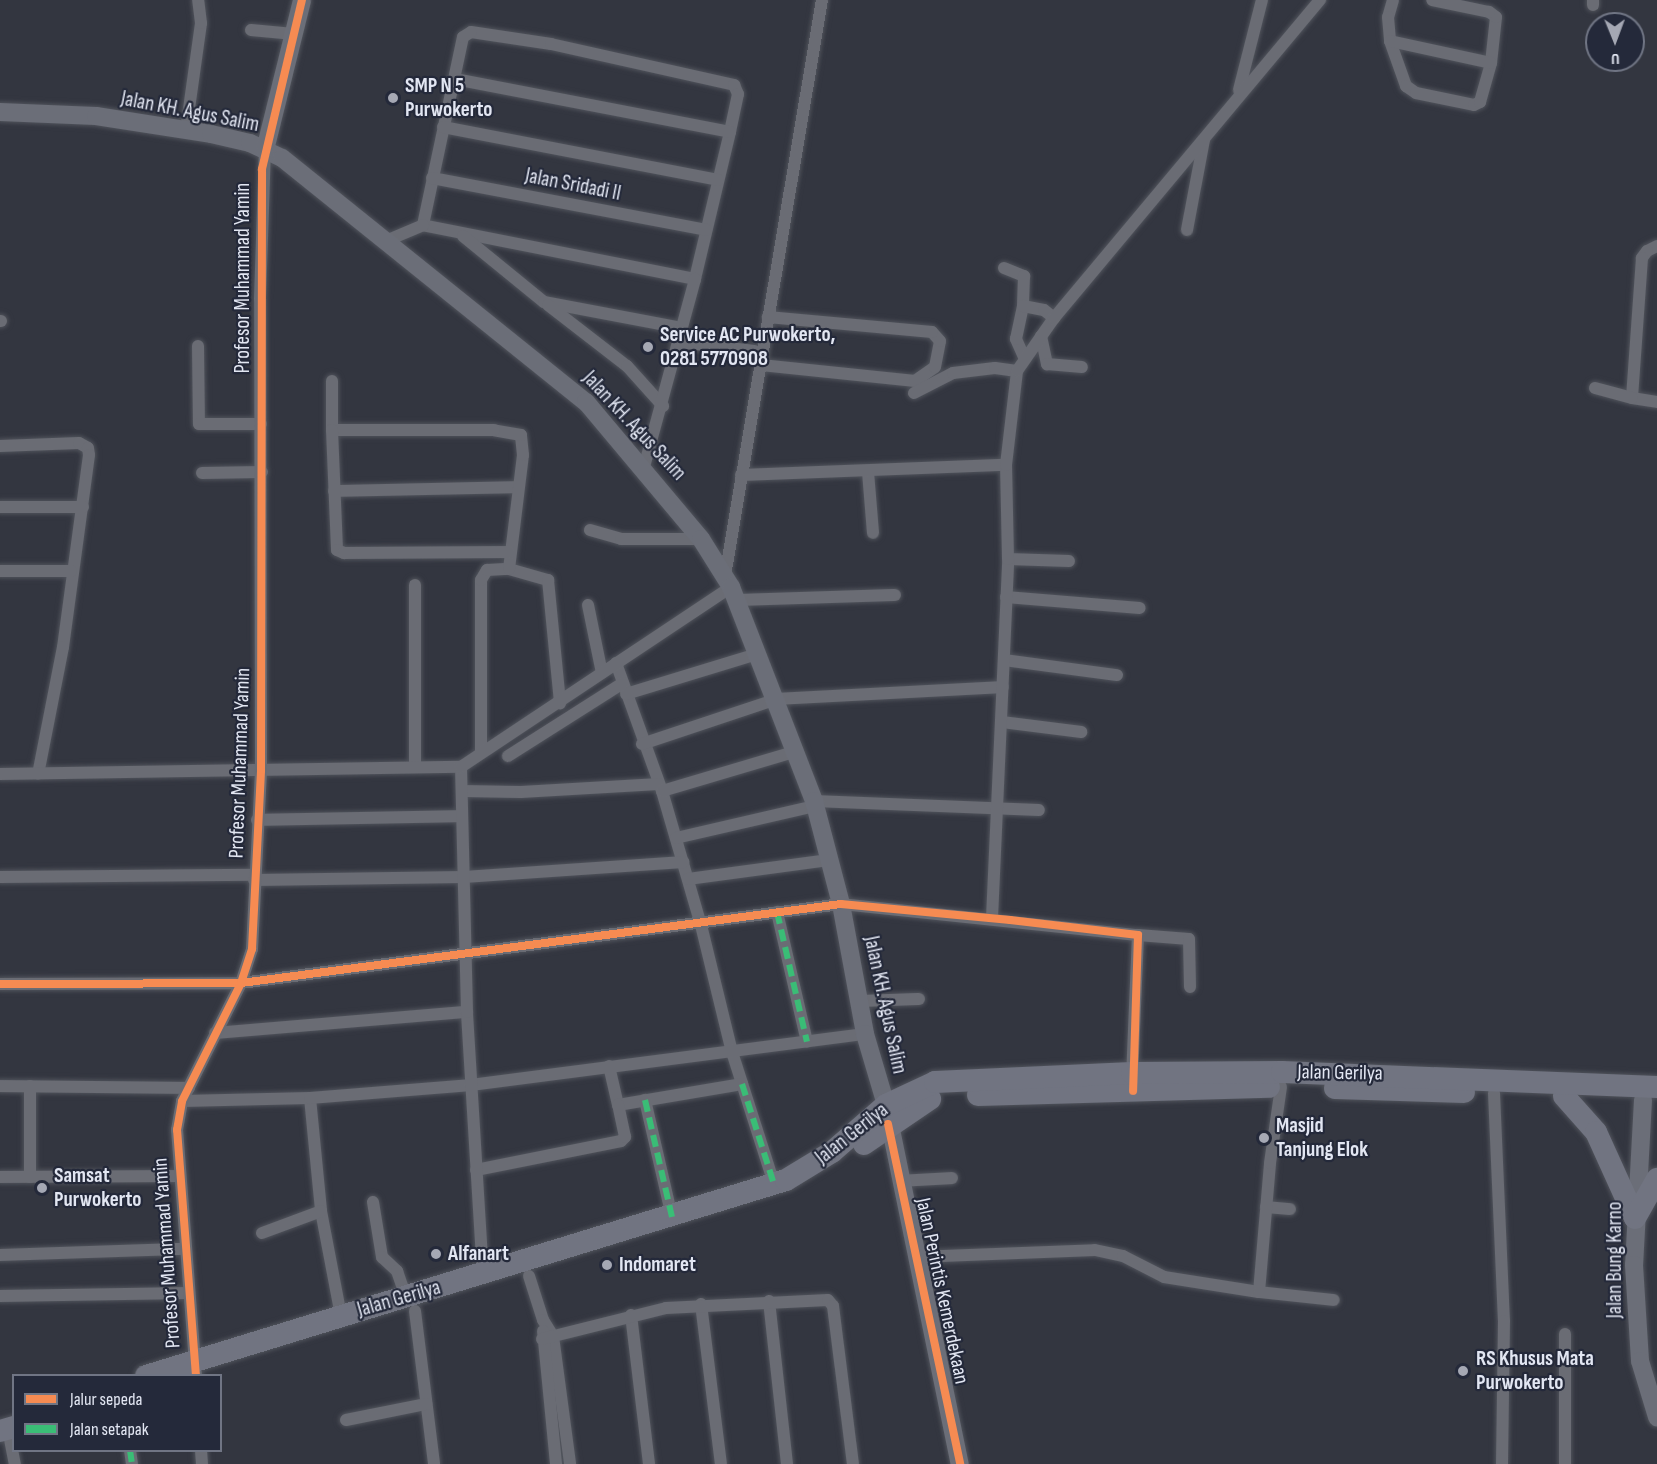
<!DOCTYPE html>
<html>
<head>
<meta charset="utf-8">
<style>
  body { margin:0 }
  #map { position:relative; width:1657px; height:1464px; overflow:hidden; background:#333640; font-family:"Sofia Sans Condensed",sans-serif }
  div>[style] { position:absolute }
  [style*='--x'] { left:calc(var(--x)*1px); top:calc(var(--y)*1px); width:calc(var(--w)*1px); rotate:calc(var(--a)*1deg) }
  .roads { filter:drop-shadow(0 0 2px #50535b) drop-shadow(0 0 2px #50535b) }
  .street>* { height:12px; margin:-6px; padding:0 6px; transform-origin:6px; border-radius:6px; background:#6a6c74 }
  .secondary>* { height:18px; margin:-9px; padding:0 9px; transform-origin:9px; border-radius:9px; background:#6b6e78 }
  .highway>* { height:22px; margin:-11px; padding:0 11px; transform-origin:11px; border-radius:11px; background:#717481 }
  .quiet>* { height:6px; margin-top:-3px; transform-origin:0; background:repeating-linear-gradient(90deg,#3abd76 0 12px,transparent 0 18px) }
  .cycleway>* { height:8px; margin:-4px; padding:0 4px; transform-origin:4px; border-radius:4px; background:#f68b52 }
  .dots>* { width:16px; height:16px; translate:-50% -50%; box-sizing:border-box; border:3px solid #24293a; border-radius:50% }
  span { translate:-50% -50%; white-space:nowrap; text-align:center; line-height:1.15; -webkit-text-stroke:4.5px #24293a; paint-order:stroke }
  .poi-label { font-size:21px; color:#e2e6f2; font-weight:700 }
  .left { translate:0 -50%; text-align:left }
  .street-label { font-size:21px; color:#e2e6f2 }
  .legend { position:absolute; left:12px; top:1374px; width:210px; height:78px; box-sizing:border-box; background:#24293a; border:2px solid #707584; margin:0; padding:8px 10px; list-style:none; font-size:18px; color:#e2e6f2 }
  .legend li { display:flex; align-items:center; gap:12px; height:30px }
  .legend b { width:30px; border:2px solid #707584 }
  .north { position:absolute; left:1585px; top:12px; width:60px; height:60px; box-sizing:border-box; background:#24293a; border:2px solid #707584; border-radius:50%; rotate:179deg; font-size:16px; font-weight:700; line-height:24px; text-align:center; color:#e2e6f2 }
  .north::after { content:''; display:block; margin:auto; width:21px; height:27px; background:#a5a8b4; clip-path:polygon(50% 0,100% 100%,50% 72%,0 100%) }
</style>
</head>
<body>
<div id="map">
  <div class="roads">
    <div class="street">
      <div style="--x:1393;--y:0;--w:18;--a:106"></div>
      <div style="--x:1388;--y:17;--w:24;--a:85"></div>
      <div style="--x:1390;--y:41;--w:48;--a:70.4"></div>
      <div style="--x:1406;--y:86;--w:12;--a:35"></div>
      <div style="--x:1416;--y:93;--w:59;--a:11.7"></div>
      <div style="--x:1474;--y:105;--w:7;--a:-27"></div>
      <div style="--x:1480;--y:102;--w:41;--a:-74.2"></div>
      <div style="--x:1491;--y:63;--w:46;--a:-83.8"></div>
      <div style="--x:1496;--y:17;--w:9;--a:-144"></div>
      <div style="--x:1489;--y:12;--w:58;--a:-168.1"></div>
      <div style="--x:1593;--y:5;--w:5;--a:-90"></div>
      <div style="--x:251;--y:30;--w:43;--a:5.3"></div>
      <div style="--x:471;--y:32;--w:81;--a:8.5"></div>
      <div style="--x:551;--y:44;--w:188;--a:12.6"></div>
      <div style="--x:734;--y:85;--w:10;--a:66"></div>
      <div style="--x:738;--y:94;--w:39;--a:102"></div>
      <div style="--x:730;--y:132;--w:151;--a:103.4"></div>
      <div style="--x:695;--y:279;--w:277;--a:-168.8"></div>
      <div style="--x:423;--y:225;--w:192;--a:-78"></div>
      <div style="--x:463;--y:37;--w:9;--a:-32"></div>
      <div style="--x:1390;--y:41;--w:103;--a:12.3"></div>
      <div style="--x:455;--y:79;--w:280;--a:10.9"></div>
      <div style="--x:1239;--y:90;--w:93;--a:-75.7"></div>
      <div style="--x:443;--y:127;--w:280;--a:10.9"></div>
      <div style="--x:186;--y:130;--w:108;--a:-82"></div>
      <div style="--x:201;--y:23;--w:23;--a:-97"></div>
      <div style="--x:432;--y:178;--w:279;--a:10.7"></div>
      <div style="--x:1187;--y:230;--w:92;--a:-79.3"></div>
      <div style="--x:463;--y:236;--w:104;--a:39.2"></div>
      <div style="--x:544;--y:302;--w:140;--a:10.7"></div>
      <div style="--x:388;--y:240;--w:38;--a:-23"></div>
      <div style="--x:1657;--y:246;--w:11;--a:153"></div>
      <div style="--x:1647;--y:251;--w:9;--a:126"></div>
      <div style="--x:1642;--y:258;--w:140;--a:94.1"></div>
      <div style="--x:1632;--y:398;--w:25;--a:9"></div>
      <div style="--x:1004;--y:268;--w:22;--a:22"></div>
      <div style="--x:1024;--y:276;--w:30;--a:92"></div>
      <div style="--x:548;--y:305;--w:100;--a:37.7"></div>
      <div style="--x:627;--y:366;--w:54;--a:48"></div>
      <div style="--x:0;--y:321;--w:1;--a:0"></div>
      <div style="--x:1041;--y:336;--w:29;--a:78"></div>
      <div style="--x:1047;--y:364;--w:35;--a:5"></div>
      <div style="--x:679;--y:342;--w:76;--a:6.8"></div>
      <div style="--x:198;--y:346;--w:78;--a:89.3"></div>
      <div style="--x:199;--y:424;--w:62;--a:0"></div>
      <div style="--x:1024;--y:357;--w:20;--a:-114"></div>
      <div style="--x:1016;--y:339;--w:34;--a:-78"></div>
      <div style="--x:1023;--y:306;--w:21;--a:11"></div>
      <div style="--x:1044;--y:310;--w:13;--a:39"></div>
      <div style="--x:761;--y:365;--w:155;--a:5.9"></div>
      <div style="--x:915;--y:381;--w:24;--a:-35"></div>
      <div style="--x:935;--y:367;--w:26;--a:-79"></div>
      <div style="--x:940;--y:341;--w:12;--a:-132"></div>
      <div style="--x:932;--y:332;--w:165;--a:-174.8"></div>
      <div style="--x:1595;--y:388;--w:38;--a:15"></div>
      <div style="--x:914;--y:393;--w:44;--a:-27.1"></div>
      <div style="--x:953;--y:373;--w:42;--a:-6.8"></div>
      <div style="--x:995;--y:368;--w:22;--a:8"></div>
      <div style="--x:332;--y:430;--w:49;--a:-90"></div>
      <div style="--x:0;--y:446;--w:79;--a:-2.2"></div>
      <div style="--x:79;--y:443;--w:10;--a:29"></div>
      <div style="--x:88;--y:448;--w:7;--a:82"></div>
      <div style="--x:89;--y:455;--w:194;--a:97.7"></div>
      <div style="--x:63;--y:647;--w:129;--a:101.1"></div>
      <div style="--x:644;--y:467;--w:195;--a:-74.8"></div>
      <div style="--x:868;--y:472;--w:61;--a:85.3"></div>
      <div style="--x:202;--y:473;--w:60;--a:-1"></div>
      <div style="--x:741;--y:475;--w:265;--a:-2.2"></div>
      <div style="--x:334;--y:491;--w:184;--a:-1.2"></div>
      <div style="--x:0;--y:507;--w:83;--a:0"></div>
      <div style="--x:590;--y:530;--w:32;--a:16"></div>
      <div style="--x:621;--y:539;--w:80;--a:0"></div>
      <div style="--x:1008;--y:559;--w:61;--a:1.9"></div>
      <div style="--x:509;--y:569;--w:41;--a:15.8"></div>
      <div style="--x:548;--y:580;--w:124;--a:84.4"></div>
      <div style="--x:0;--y:571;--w:71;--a:0"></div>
      <div style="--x:725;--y:576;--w:584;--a:-80.44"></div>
      <div style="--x:415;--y:585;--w:180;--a:90"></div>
      <div style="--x:1006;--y:597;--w:134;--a:4.7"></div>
      <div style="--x:736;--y:600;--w:159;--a:-1.8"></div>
      <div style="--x:588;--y:605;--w:69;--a:78.4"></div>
      <div style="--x:1004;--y:660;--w:114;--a:7.6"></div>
      <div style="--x:616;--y:663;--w:136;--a:70.2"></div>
      <div style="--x:662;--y:791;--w:140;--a:73.8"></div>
      <div style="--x:701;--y:925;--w:131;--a:76.3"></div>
      <div style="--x:732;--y:1052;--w:139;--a:72.3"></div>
      <div style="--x:626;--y:694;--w:137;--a:-17"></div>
      <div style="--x:1002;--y:722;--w:80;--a:7.2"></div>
      <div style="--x:642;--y:744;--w:142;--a:-18.4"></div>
      <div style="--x:777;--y:699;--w:226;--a:-3"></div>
      <div style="--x:481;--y:753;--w:173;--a:-90"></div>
      <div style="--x:481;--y:580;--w:12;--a:-59"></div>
      <div style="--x:487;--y:570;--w:22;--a:-3"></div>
      <div style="--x:509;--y:569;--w:115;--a:-83"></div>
      <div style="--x:523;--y:455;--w:20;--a:-96"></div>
      <div style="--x:521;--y:435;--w:27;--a:-170"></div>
      <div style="--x:494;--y:430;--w:162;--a:180"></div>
      <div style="--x:332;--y:430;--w:120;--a:87.6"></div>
      <div style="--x:337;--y:550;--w:8;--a:23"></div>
      <div style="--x:344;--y:553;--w:165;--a:-0.3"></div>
      <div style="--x:508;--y:756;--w:136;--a:-32.4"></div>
      <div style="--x:0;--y:774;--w:461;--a:-0.9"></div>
      <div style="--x:462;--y:791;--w:59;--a:1"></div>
      <div style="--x:521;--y:792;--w:138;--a:-3.3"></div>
      <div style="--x:662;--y:791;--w:141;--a:-16.5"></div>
      <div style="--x:814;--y:801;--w:225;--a:2.3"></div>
      <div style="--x:257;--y:820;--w:205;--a:-1.1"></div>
      <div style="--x:676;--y:838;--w:143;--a:-13"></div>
      <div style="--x:0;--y:877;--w:254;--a:-0.5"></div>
      <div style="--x:688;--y:879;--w:142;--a:-7.7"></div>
      <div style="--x:254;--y:880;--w:210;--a:-0.8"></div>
      <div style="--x:464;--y:877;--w:220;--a:-3.9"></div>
      <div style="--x:777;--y:912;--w:133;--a:77"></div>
      <div style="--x:992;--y:918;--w:359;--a:-87.4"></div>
      <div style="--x:1008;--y:559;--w:94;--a:-91.2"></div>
      <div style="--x:1006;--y:465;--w:95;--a:-83.3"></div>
      <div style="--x:1017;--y:371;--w:65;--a:-55.1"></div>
      <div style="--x:1054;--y:318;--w:415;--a:-50.1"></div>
      <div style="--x:1138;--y:935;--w:51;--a:4.5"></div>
      <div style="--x:1189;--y:939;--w:48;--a:88.8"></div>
      <div style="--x:0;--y:984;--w:241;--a:-0.2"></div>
      <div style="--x:241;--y:983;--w:605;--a:-7.5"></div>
      <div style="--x:841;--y:904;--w:299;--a:6"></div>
      <div style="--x:1138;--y:935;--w:143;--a:92.4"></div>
      <div style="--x:859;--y:1001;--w:60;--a:-1.9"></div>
      <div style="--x:215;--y:1033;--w:253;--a:-4.8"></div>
      <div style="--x:609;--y:1066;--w:40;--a:77"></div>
      <div style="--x:618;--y:1105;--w:126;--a:-9.6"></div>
      <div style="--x:0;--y:1086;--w:189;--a:0.6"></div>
      <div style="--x:1494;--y:1093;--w:228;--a:87.5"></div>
      <div style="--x:1504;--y:1321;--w:143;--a:90.8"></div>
      <div style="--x:310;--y:1098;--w:114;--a:84.4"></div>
      <div style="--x:321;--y:1211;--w:107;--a:79.2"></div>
      <div style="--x:645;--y:1100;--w:120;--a:77"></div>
      <div style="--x:182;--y:1101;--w:128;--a:-1.3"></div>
      <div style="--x:310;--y:1098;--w:162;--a:-4.6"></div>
      <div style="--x:471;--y:1085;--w:397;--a:-7.4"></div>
      <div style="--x:476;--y:1170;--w:148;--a:-11.3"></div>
      <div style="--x:621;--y:1141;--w:6;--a:-45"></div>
      <div style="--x:625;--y:1137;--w:33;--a:-102"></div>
      <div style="--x:0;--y:1177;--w:179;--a:-0.3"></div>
      <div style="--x:30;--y:1177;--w:91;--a:-90"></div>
      <div style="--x:900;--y:1181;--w:52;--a:-3.3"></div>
      <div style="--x:373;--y:1202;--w:56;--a:80.7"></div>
      <div style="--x:382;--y:1257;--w:21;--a:43"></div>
      <div style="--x:397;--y:1271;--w:28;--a:71"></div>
      <div style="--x:1266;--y:1207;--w:24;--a:5"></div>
      <div style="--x:262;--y:1233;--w:63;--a:-20.4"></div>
      <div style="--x:0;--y:1255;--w:185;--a:-1.9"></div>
      <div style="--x:916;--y:1257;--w:179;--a:-2.2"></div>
      <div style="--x:1095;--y:1250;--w:29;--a:12"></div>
      <div style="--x:1123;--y:1256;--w:46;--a:27.1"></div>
      <div style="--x:1164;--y:1277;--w:96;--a:9"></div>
      <div style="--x:1259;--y:1292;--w:129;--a:-85.1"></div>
      <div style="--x:1270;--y:1163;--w:77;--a:-81.8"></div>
      <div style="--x:483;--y:1275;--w:263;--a:-93.5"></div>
      <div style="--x:467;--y:1012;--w:245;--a:-91.4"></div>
      <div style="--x:461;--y:767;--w:324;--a:-33.7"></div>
      <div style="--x:529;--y:1276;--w:46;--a:72.3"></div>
      <div style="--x:543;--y:1320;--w:19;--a:58"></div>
      <div style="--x:553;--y:1336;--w:129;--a:82.4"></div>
      <div style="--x:1259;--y:1292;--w:75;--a:6.1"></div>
      <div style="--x:0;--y:1296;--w:188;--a:-0.9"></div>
      <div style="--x:769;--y:1301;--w:164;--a:83.7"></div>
      <div style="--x:701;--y:1304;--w:161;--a:82.9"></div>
      <div style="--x:415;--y:1311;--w:154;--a:82.9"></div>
      <div style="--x:631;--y:1315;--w:150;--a:83.1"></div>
      <div style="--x:543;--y:1331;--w:134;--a:84.4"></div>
      <div style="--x:542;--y:1339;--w:128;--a:-14"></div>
      <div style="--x:666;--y:1308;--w:162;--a:-2.8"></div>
      <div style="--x:828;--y:1300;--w:8;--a:50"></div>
      <div style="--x:833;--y:1306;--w:159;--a:82.8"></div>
      <div style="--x:196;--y:1376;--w:247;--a:-94.4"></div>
      <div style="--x:177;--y:1130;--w:29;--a:-80"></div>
      <div style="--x:182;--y:1101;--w:132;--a:-63.4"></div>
      <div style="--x:241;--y:983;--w:36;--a:-72"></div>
      <div style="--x:252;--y:949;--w:179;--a:-87.1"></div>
      <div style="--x:261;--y:770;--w:471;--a:-90.1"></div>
      <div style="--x:260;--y:299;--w:149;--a:-88.1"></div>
      <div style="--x:346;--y:1420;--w:82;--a:-11.3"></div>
      <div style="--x:8;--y:1429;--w:36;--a:79"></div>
      <div style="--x:130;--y:1450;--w:14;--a:82"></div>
      <div style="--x:201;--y:1450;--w:14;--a:86"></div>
      <div style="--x:1565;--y:1464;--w:130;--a:-90"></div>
    </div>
    <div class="secondary">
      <div style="--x:0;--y:112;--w:96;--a:2.4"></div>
      <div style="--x:96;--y:116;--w:116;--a:8.9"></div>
      <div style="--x:211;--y:134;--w:40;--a:13"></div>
      <div style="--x:250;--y:143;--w:35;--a:25"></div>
      <div style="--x:282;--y:158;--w:390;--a:38.8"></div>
      <div style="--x:586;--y:402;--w:179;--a:50"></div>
      <div style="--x:701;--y:539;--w:57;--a:58"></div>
      <div style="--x:731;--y:587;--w:230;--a:68.8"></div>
      <div style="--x:814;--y:801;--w:106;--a:75.3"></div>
      <div style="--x:841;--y:904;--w:132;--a:79.5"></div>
      <div style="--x:865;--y:1034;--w:74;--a:73.5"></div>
      <div style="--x:886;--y:1105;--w:367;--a:78.4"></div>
      <div style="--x:265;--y:150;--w:154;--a:-76.1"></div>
      <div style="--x:1643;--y:1100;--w:165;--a:93.1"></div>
      <div style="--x:1634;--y:1265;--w:96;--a:86.4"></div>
      <div style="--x:1640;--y:1361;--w:59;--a:73.1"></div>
    </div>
    <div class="highway">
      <div style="--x:1335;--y:1088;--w:129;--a:1.8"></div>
      <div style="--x:978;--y:1095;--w:291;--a:-1.6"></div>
      <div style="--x:1564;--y:1096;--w:48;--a:48.4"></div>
      <div style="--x:1596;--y:1132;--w:94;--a:65.6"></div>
      <div style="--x:864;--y:1144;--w:80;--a:-34.3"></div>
      <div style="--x:1635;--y:1218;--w:45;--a:-60.6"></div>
      <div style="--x:146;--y:1376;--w:669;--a:-17.03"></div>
      <div style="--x:786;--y:1180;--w:54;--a:-31.3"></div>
      <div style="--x:832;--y:1152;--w:72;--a:-41"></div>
      <div style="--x:886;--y:1105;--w:54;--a:-25.1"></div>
      <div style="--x:935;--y:1082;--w:197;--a:-2.6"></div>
      <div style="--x:1132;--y:1073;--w:150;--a:-0.4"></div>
      <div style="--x:1282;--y:1072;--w:375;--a:2.3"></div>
      <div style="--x:0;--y:1431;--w:15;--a:-16"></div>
    </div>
  </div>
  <div class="quiet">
    <div style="--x:777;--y:912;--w:133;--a:77"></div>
    <div style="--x:742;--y:1084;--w:105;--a:72.3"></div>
    <div style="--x:645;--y:1100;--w:120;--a:77"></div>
    <div style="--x:130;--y:1450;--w:14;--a:82"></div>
  </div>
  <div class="cycleway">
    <div style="--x:0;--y:984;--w:241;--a:-0.2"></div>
    <div style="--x:241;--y:983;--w:605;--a:-7.5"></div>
    <div style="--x:841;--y:904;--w:170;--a:5.4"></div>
    <div style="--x:1010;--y:920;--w:129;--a:6.7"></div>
    <div style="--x:1138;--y:935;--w:156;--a:91.8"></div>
    <div style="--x:888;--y:1124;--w:348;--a:78"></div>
    <div style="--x:196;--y:1376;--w:247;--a:-94.4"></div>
    <div style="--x:177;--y:1130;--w:29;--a:-80"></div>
    <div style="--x:182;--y:1101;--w:132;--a:-63.4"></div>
    <div style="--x:241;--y:983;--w:36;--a:-72"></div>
    <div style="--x:252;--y:949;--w:179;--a:-87.1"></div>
    <div style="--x:261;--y:770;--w:601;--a:-89.9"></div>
    <div style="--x:262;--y:169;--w:174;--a:-76.7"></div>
  </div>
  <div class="dots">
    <div style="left:393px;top:98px;background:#a5a8b4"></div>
    <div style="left:648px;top:347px;background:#a5a8b4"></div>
    <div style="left:1264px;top:1138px;background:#a5a8b4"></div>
    <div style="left:42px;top:1188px;background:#a5a8b4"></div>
    <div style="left:436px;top:1254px;background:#a5a8b4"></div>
    <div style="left:607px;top:1265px;background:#a5a8b4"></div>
    <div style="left:1463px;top:1371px;background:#a5a8b4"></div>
  </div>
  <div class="poi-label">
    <span class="left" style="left:405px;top:98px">SMP N 5<br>Purwokerto</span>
    <span class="left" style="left:660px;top:347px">Service AC Purwokerto,<br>0281 5770908</span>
    <span class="left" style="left:1276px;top:1138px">Masjid<br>Tanjung Elok</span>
    <span class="left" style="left:54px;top:1188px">Samsat<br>Purwokerto</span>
    <span class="left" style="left:448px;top:1254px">Alfanart</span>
    <span class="left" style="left:619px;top:1265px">Indomaret</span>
    <span class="left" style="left:1476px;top:1371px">RS Khusus Mata<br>Purwokerto</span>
  </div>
  <div class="street-label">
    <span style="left:190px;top:112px;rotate:11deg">Jalan KH. Agus Salim</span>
    <span style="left:573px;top:185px;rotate:11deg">Jalan Sridadi II</span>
    <span style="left:243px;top:278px;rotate:-90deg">Profesor Muhammad Yamin</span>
    <span style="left:634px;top:426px;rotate:47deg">Jalan KH. Agus Salim</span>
    <span style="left:240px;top:763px;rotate:-88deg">Profesor Muhammad Yamin</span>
    <span style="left:885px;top:1005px;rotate:78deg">Jalan KH. Agus Salim</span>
    <span style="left:1340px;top:1073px;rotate:1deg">Jalan Gerilya</span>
    <span style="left:852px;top:1134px;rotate:-38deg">Jalan Gerilya</span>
    <span style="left:167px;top:1253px;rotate:-94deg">Profesor Muhammad Yamin</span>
    <span style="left:1615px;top:1260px;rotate:-90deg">Jalan Bung Karno</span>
    <span style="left:942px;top:1291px;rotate:78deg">Jalan Perintis Kemerdekaan</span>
    <span style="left:399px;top:1299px;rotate:-16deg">Jalan Gerilya</span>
  </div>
  <ul class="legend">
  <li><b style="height:8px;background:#f68b52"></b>Jalur sepeda</li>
  <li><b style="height:8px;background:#3abd76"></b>Jalan setapak</li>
  </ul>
  <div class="north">U</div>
</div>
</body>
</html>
